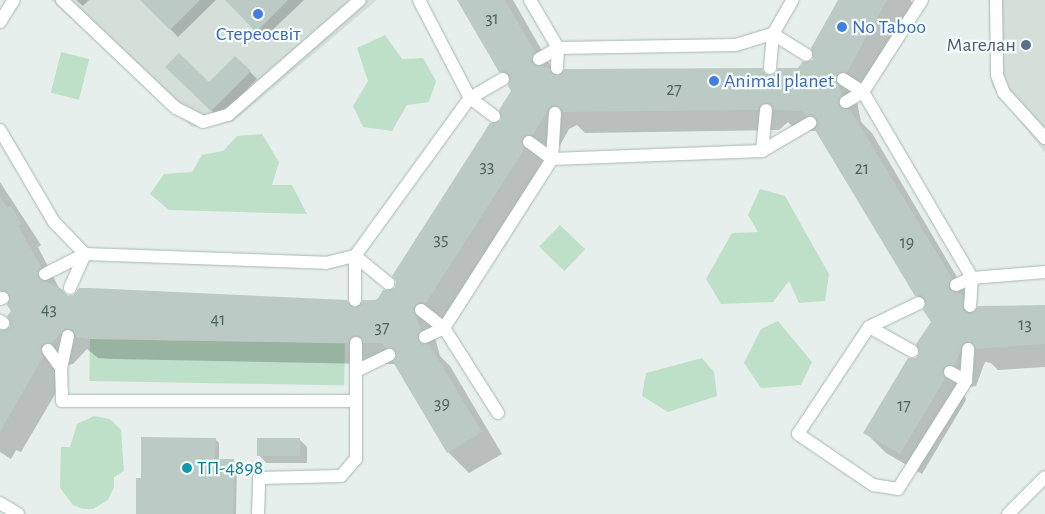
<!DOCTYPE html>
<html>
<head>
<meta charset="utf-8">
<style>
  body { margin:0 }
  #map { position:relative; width:1045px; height:514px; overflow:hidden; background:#e6efeb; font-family:"Alegreya Sans",sans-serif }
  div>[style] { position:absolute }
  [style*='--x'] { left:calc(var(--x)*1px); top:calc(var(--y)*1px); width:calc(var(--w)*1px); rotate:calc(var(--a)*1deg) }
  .built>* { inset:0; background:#d4dfda }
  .green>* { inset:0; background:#bfe0c8; transform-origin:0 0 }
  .shadow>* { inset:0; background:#0003 }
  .building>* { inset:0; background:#bbcac4; transform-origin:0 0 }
  .roads { filter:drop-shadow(0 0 1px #a8b8b2) drop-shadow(0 0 1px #a8b8b2) }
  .lane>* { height:12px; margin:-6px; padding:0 6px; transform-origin:6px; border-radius:6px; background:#fff }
  .dots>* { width:14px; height:14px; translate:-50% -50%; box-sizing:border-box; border:2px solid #f7fbf9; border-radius:50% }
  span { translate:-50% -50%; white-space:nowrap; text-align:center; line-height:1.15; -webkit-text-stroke:4.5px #f7fbf9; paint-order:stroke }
  .number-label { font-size:18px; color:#4a645c }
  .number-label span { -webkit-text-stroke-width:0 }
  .shop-label { font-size:20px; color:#366cbe }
  .left { translate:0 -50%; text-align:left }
  .service-label { font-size:20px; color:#4e5e75 }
  .right { translate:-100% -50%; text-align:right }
  .culture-label { font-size:20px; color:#0d838f }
</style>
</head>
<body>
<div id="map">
  <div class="built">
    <div style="clip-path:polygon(51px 0,377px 0,233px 122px,192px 127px)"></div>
    <div style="clip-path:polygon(989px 0,1045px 0,1045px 153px,992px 86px)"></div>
  </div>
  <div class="green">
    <div style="clip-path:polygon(385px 35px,402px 59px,423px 58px,436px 81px,429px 102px,407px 105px,392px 131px,363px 127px,353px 106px,368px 81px,357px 48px)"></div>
    <div style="left:61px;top:52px;width:29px;height:42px;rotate:14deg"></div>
    <div style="clip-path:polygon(262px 134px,279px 162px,272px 185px,292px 185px,307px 214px,169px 210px,150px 194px,164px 174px,192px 172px,202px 155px,223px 151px,237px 136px)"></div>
    <div style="clip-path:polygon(760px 189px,785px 196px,829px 274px,825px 301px,799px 303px,789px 281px,773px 302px,721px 304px,706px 279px,732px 233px,758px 232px,748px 215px)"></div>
    <div style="left:560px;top:225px;width:35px;height:30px;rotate:44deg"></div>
    <div style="clip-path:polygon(778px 321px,812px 362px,801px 385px,761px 388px,744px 363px,761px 329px)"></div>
    <div style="left:90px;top:339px;width:255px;height:42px;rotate:1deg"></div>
    <div style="clip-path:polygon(702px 358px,714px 372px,717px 396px,668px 412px,642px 396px,646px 373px)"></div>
    <div style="clip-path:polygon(94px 416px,110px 419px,121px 430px,124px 471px,114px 477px,114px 487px,108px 500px,93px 509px,83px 509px,73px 505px,60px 488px,61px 447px,70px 447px,77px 424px)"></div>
  </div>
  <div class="shadow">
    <div style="clip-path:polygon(76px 0,89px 0,83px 6px)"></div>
    <div style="clip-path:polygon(142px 0,216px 0,178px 37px)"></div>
    <div style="clip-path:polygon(226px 0,304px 0,264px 38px)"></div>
    <div style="clip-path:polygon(458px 0,513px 0,557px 77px,761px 69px,770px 78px,779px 69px,799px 69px,814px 61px,840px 0,910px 0,916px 6px,856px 96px,861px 122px,872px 133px,977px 311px,1045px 305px,1045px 367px,998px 370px,991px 363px,985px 362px,976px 386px,963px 388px,966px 400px,922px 474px,886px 453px,865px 432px,921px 355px,932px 322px,926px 305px,916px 295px,817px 131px,796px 130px,788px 122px,779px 130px,585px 133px,577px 125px,569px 129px,554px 156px,543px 158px,545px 172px,447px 324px,433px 330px,440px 356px,450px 366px,502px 454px,469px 473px,448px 452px,396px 364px,386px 364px,378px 355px,369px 364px,112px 359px,98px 358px,87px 349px,73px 364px,61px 367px,64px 379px,21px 452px,16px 450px,11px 459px,0 452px,0 338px,11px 328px,13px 311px,10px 301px,0 290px,0 182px,41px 245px,38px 247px,60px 290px,71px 298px,79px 289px,356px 310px,396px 289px,502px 121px,512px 91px,510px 81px,500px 71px)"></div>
    <div style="clip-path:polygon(235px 57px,257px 79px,219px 118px,167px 67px,209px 84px)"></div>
    <div style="clip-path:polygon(215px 439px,219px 443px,219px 460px,233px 460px,237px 464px,236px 514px,137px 514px,142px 479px)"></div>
    <div style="clip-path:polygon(299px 439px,307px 447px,307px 463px,266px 463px,259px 455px)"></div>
  </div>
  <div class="building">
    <div style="clip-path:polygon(140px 0,200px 0,170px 30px)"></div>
    <div style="clip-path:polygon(225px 0,288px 0,256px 32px)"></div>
    <div style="clip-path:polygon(457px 0,505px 0,535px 52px,532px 63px,549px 68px,557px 76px,565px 69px,762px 68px,765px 74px,773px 76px,778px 68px,798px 68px,802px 62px,813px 60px,811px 48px,838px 0,887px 0,847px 72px,836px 75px,842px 95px,839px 106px,851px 111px,952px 278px,949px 289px,963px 295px,963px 310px,970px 314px,978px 306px,1045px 305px,1045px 344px,976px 349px,972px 342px,964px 342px,955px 365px,943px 368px,945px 379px,900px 454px,863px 433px,908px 358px,916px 358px,919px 354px,916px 344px,931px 322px,923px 310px,926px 300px,920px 295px,915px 296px,815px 130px,817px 119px,806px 116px,802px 111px,774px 110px,766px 102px,758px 110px,563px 112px,555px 105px,549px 108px,533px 135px,522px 138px,524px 150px,426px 303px,418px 302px,413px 308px,421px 330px,418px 341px,429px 344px,482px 432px,447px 453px,393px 362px,396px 351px,385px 348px,382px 343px,364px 343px,356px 335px,352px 336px,348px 343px,90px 339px,76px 337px,73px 330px,66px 328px,52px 343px,41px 346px,43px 357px,0 432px,0 330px,10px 327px,7px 316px,11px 311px,7px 305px,10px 295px,0 290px,0 196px,7px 208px,11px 206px,22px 224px,18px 226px,41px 267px,38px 278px,62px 289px,67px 296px,74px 295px,79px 288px,90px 288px,347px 300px,355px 308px,363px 300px,377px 300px,383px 290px,395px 288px,396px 281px,392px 276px,490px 123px,501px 120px,499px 110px,511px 91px,508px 86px,510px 75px,499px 72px)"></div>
    <div style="clip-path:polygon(179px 53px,209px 82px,235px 56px,251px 71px,211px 111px,165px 67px)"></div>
    <div style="clip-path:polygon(141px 437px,216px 438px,215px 459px,234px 459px,233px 514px,136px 514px,136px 478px,141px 478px)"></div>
    <div style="left:257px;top:438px;width:43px;height:18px"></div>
  </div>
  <div class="roads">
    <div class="lane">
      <div style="--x:62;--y:0;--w:157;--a:43.5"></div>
      <div style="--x:176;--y:108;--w:30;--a:27"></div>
      <div style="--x:203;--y:122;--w:26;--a:-16"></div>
      <div style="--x:228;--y:115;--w:175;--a:-41.1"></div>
      <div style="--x:530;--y:0;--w:56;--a:59.7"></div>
      <div style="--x:558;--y:48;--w:178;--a:-1"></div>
      <div style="--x:736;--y:45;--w:39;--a:-17"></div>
      <div style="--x:773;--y:34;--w:39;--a:-60"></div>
      <div style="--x:922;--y:0;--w:109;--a:122.7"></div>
      <div style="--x:863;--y:92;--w:216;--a:59.6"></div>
      <div style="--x:972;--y:278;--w:73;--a:-4.7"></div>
      <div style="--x:996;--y:0;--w:75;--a:89.2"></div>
      <div style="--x:997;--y:75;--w:19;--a:69"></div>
      <div style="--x:1004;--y:93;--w:61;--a:47.7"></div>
      <div style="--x:0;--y:22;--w:26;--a:-58"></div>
      <div style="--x:539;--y:59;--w:22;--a:-30"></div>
      <div style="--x:558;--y:48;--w:20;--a:93"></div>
      <div style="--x:770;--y:68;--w:34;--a:-85"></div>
      <div style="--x:773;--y:34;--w:39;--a:32"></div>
      <div style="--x:843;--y:79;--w:24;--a:33"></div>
      <div style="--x:863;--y:92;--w:20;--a:150"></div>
      <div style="--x:494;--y:116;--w:30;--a:-143"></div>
      <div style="--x:470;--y:98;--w:38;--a:-30"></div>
      <div style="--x:0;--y:130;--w:107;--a:59.6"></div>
      <div style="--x:54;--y:222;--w:45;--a:45.9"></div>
      <div style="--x:85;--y:254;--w:37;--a:114"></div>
      <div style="--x:529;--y:142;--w:29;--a:36"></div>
      <div style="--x:762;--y:151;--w:41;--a:-84.4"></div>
      <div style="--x:552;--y:159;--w:46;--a:-86.3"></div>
      <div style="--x:355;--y:256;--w:44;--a:90"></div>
      <div style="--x:355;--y:256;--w:43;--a:39.3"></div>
      <div style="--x:45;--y:274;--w:45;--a:-26.6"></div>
      <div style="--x:85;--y:254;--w:241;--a:2.1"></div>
      <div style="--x:326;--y:263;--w:30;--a:-14"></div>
      <div style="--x:355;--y:256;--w:195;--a:-54"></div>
      <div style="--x:470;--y:98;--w:110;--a:-117.5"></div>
      <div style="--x:956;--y:285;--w:17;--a:-24"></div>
      <div style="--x:972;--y:278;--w:28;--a:94"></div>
      <div style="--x:0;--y:299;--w:3;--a:-18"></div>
      <div style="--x:421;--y:310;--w:29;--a:38"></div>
      <div style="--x:444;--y:328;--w:21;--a:155"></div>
      <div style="--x:0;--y:321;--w:4;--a:34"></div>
      <div style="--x:869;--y:327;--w:128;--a:123.6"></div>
      <div style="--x:798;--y:434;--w:91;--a:34.2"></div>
      <div style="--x:873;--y:485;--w:25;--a:9"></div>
      <div style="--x:898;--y:489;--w:128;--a:-57.8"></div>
      <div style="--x:68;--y:336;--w:33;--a:102"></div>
      <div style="--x:61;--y:368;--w:33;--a:88"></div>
      <div style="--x:62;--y:401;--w:294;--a:0"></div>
      <div style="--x:48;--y:350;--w:22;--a:54"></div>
      <div style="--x:912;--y:351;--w:49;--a:-150.8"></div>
      <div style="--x:869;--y:327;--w:55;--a:-25.6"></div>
      <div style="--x:356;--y:371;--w:37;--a:-26"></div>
      <div style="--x:950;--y:372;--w:18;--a:29"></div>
      <div style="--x:966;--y:381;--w:32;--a:-86"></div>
      <div style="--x:498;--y:413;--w:101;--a:-122.4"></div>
      <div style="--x:444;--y:328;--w:201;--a:-57.4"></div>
      <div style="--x:552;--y:159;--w:210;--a:-2.2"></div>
      <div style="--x:762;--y:151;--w:56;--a:-30.3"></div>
      <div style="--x:0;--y:503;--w:21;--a:31"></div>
      <div style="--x:258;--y:514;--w:36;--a:-88"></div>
      <div style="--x:259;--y:478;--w:82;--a:-1.4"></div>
      <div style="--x:341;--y:476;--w:23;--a:-49"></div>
      <div style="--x:356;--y:459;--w:116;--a:-90"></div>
      <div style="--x:1008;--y:514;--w:52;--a:-45"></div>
    </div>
  </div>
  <div class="dots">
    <div style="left:258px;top:14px;background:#3f7fe0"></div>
    <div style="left:842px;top:27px;background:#3f7fe0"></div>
    <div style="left:1026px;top:45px;background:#5c6f8a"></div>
    <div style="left:714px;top:81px;background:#3f7fe0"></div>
    <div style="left:187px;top:468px;background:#0f9aa8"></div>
  </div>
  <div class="number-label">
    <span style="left:492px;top:19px">31</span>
    <span style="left:674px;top:90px">27</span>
    <span style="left:487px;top:167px">33</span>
    <span style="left:862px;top:169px">21</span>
    <span style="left:441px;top:240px">35</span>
    <span style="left:907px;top:243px">19</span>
    <span style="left:49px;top:310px">43</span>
    <span style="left:218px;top:320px">41</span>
    <span style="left:1025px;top:325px">13</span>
    <span style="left:382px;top:328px">37</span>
    <span style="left:442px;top:404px">39</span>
    <span style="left:904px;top:406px">17</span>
  </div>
  <div class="shop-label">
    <span class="left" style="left:852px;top:27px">No Taboo</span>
    <span style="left:258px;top:34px">Стереосвіт</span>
    <span class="left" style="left:724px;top:81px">Animal planet</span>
  </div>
  <div class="service-label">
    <span class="right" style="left:1016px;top:45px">Магелан</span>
  </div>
  <div class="culture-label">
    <span class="left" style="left:197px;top:468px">ТП-4898</span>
  </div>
</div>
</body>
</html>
